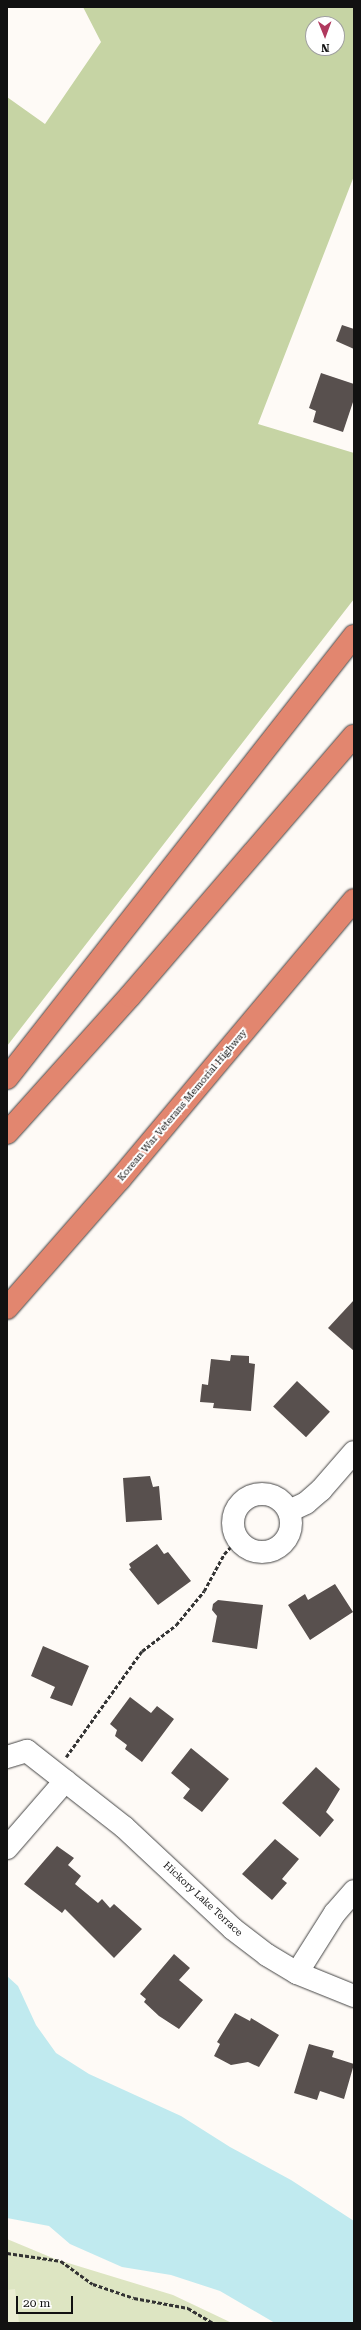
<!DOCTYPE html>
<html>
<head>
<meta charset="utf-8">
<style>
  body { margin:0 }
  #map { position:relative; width:361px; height:2330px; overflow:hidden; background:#fefaf6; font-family:"Roboto Serif",serif }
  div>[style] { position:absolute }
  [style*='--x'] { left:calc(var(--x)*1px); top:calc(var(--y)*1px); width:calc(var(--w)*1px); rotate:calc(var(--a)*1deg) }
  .green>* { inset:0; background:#dde5c2 }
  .forest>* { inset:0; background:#c6d4a4 }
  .pitch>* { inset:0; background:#ebeed3 }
  .water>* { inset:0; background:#c0eaef }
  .building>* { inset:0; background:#58504e; transform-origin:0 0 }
  .path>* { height:2.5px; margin-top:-1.25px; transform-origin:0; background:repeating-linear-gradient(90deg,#333 0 4px,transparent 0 6px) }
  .roads { filter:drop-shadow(0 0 1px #444) drop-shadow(0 0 1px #444) }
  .minor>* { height:22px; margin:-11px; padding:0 11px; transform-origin:11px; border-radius:11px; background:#fff }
  .minor>.ring { margin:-11px; padding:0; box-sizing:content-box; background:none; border:22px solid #fff; border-radius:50% }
  .highway>* { height:22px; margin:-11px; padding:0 11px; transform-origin:11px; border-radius:11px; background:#e2866f }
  span { translate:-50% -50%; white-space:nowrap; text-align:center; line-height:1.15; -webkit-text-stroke:4px #fff; paint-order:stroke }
  .street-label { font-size:10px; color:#111 }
  .frame { position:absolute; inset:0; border:8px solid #111; pointer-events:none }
  .north { position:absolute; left:305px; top:16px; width:40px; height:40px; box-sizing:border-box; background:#fff; border:1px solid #a0a0a0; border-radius:50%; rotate:179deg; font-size:11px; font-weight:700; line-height:16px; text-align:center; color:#111 }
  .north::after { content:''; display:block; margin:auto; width:14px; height:18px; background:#b0395e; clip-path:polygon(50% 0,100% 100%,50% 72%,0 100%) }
  .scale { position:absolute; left:16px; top:2296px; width:57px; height:18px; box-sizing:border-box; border:2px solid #111; border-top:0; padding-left:5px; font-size:12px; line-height:14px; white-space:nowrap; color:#111; -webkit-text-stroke:3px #fff; paint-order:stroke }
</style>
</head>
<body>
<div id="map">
  <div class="green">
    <div style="clip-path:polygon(7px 2239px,55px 2259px,173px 2295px,232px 2323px,7px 2323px)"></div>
  </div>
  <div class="forest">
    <div style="clip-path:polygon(evenodd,83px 7px,354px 7px,354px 176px,258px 424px,354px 453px,354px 599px,7px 1046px,7px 97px,45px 124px,101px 42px,83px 7px,313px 24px,337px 24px,337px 48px,313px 48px,313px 24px)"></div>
  </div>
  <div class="pitch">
    <div style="clip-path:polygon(15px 2289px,19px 2323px,7px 2323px,7px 2290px)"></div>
  </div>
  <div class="water">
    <div style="clip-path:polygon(7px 1976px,18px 1986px,36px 2025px,56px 2053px,89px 2074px,181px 2116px,230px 2147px,291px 2180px,354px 2221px,354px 2323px,275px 2323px,220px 2291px,171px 2275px,122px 2267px,70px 2244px,49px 2226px,7px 2218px)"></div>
  </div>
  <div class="building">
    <div style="clip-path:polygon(342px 325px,354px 329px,354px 349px,336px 341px)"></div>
    <div style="clip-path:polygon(321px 373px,354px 384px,354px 399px,343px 432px,313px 422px,316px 411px,309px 408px)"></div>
    <div style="clip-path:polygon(354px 1300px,354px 1351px,328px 1328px)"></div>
    <div style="clip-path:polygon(231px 1355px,249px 1356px,249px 1363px,255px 1364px,251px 1411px,213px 1408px,214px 1403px,200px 1402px,202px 1384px,208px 1385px,211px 1359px,230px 1361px)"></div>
    <div style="left:297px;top:1381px;width:45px;height:35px;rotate:43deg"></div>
    <div style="clip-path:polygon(150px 1476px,153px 1487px,159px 1486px,162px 1520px,126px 1522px,123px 1478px)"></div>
    <div style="clip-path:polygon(157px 1544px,164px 1554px,168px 1552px,191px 1581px,158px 1605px,129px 1569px,131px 1568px,129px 1564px)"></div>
    <div style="clip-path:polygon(335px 1584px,353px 1612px,310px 1640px,288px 1605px,305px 1594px,308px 1600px)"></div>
    <div style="clip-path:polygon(218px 1600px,263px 1605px,257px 1649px,212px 1642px,217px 1616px,212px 1610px,213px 1604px)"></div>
    <div style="clip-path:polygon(43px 1646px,89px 1666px,72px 1706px,50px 1698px,55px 1687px,31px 1676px)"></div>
    <div style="clip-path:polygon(130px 1697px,151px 1713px,157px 1706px,174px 1719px,142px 1762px,125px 1749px,127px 1745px,115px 1736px,117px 1730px,110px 1724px)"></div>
    <div style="clip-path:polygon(191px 1748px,229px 1779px,202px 1812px,183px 1798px,190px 1789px,171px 1773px)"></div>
    <div style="clip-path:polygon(316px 1767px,340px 1789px,326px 1812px,334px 1820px,320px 1837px,282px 1803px)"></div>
    <div style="clip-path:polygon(275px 1839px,299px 1859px,282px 1879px,287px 1883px,272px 1900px,242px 1874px)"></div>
    <div style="clip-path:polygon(57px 1846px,74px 1858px,68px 1865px,81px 1876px,75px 1884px,98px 1903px,102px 1899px,110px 1908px,114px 1904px,142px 1929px,114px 1958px,65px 1909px,62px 1913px,24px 1884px)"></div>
    <div style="clip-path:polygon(174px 1954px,190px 1968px,179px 1980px,203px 2000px,179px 2029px,159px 2016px,144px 2002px,146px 1999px,140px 1994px)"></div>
    <div style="clip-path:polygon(235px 2013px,250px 2021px,251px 2018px,279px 2035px,259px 2067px,248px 2062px,231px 2065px,214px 2056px,220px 2044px,217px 2042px)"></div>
    <div style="clip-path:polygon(309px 2044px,334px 2051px,332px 2057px,354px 2064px,344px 2099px,320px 2091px,317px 2100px,294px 2093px)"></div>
  </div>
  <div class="path">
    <div style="--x:66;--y:1757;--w:130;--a:-54.4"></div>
    <div style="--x:142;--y:1651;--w:43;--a:-37.4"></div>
    <div style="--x:176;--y:1625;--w:44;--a:-50.5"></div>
    <div style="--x:204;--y:1591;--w:42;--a:-61.6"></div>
    <div style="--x:224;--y:1554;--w:21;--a:-47"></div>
    <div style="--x:7;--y:2253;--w:55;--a:8.4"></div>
    <div style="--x:61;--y:2261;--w:39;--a:36"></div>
    <div style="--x:93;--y:2284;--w:43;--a:18.9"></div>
    <div style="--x:134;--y:2298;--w:55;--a:10.5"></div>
    <div style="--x:188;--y:2308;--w:29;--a:31"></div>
  </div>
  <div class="roads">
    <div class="minor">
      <div class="ring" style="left:233px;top:1494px;width:36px;height:36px"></div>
      <div style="--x:289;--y:1511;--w:19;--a:-25"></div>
      <div style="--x:306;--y:1503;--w:20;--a:-41"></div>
      <div style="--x:321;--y:1490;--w:50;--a:-49"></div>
      <div style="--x:7;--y:1757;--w:21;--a:-17"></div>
      <div style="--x:27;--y:1751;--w:123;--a:38.1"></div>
      <div style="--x:124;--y:1827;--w:149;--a:43.1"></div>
      <div style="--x:233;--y:1929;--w:43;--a:37.4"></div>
      <div style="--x:267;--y:1955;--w:35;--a:31"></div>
      <div style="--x:297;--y:1973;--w:61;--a:22"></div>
      <div style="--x:7;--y:1848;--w:89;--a:-49.1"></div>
      <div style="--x:297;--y:1973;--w:71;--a:-57.7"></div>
      <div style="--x:335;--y:1913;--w:29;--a:-49"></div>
    </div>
    <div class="highway">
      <div style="--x:7;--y:1078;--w:562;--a:-51.87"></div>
      <div style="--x:7;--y:1133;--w:184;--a:-48.1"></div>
      <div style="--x:130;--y:996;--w:343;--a:-49.3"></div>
      <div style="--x:7;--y:1308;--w:171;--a:-48.8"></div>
      <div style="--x:120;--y:1179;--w:364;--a:-50"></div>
    </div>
  </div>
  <div class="street-label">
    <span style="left:182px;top:1105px;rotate:-50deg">Korean War Veterans Memorial Highway</span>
    <span style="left:203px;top:1899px;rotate:43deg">Hickory Lake Terrace</span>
  </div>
  <div class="frame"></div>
  <div class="north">N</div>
  <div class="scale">20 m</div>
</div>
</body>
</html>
